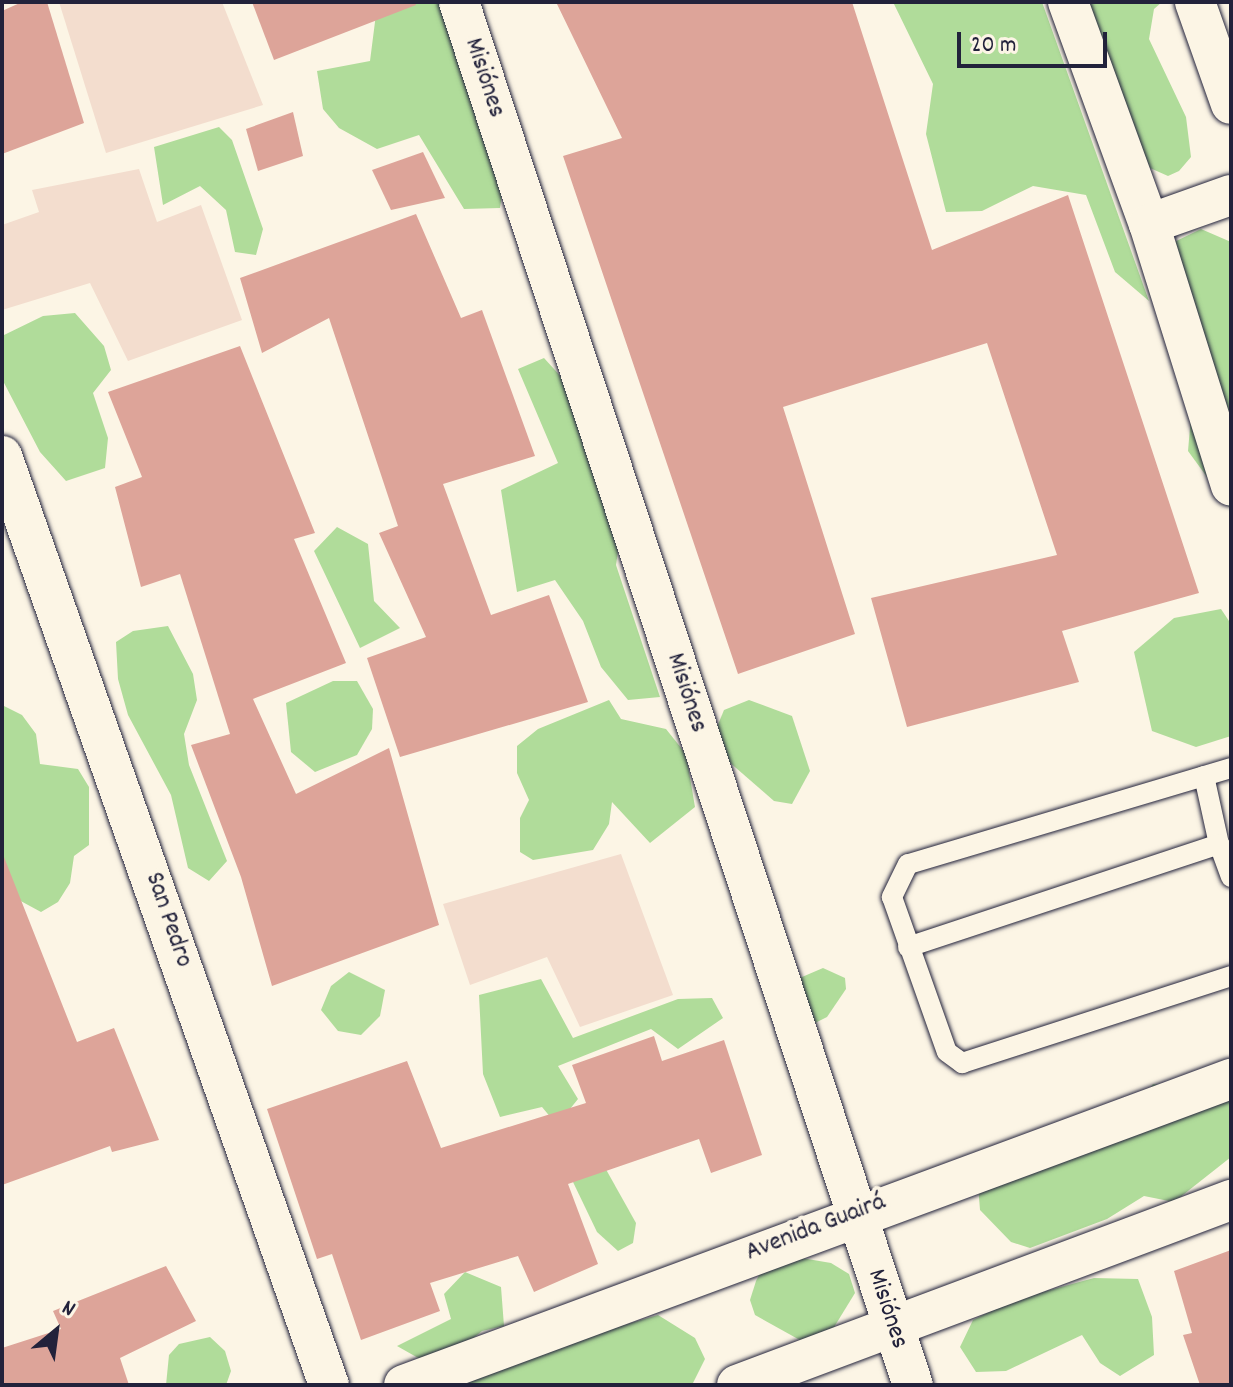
<!DOCTYPE html>
<html>
<head>
<meta charset="utf-8">
<style>
  body { margin:0 }
  #map { position:relative; width:1233px; height:1387px; overflow:hidden; background:#fcf5e5; font-family:Dekko,sans-serif }
  div>[style] { position:absolute }
  [style*='--x'] { left:calc(var(--x)*1px); top:calc(var(--y)*1px); width:calc(var(--w)*1px); rotate:calc(var(--a)*1deg) }
  .built>* { inset:0; background:#f3ddce }
  .green>* { inset:0; background:#b0dc9a }
  .building>* { inset:0; background:#dda499 }
  .roads { filter:drop-shadow(0 0 2px #22223b) drop-shadow(0 0 2px #22223b) }
  .service>* { height:20px; margin:-10px; padding:0 10px; transform-origin:10px; border-radius:10px; background:#fcf5e5 }
  .minor>* { height:40px; margin:-20px; padding:0 20px; transform-origin:20px; border-radius:20px; background:#fcf5e5 }
  span { translate:-50% -50%; white-space:nowrap; text-align:center; line-height:1.15; -webkit-text-stroke:8px #fcf5e5; paint-order:stroke }
  .street-label { font-size:26px; color:#22223b }
  .frame { position:absolute; inset:0; border:4px solid #22223b; pointer-events:none }
  .north { position:absolute; left:16px; top:1291px; width:80px; height:80px; -webkit-text-stroke:6px #fcf5e5; paint-order:stroke; rotate:29deg; font-size:22px; font-weight:700; line-height:32px; text-align:center; color:#22223b }
  .north::after { content:''; display:block; margin:auto; width:28px; height:36px; background:#22223b; clip-path:polygon(50% 0,100% 100%,50% 72%,0 100%) }
  .scale { position:absolute; left:957px; top:32px; width:150px; height:36px; box-sizing:border-box; border:4px solid #22223b; border-top:0; padding-left:10px; font-size:24px; line-height:28px; white-space:nowrap; color:#22223b; -webkit-text-stroke:6px #fcf5e5; paint-order:stroke }
</style>
</head>
<body>
<div id="map">
  <div class="built">
    <div style="clip-path:polygon(59px 2px,222px 2px,263px 105px,106px 153px)"></div>
    <div style="clip-path:polygon(139px 169px,157px 222px,201px 205px,242px 320px,128px 361px,90px 283px,2px 310px,2px 225px,39px 212px,32px 190px)"></div>
    <div style="clip-path:polygon(621px 854px,673px 995px,580px 1027px,547px 957px,470px 985px,443px 904px)"></div>
  </div>
  <div class="green">
    <div style="clip-path:polygon(371px 2px,443px 2px,505px 174px,500px 208px,464px 209px,419px 135px,377px 149px,339px 128px,323px 109px,317px 71px,370px 61px,376px 14px)"></div>
    <div style="clip-path:polygon(893px 2px,1042px 2px,1149px 301px,1115px 272px,1086px 195px,1033px 186px,982px 211px,946px 212px,926px 134px,933px 84px)"></div>
    <div style="clip-path:polygon(1076px 2px,1162px 2px,1154px 9px,1149px 39px,1186px 117px,1191px 157px,1179px 171px,1168px 176px,1150px 168px,1101px 63px,1106px 41px)"></div>
    <div style="clip-path:polygon(219px 127px,232px 140px,263px 229px,256px 255px,235px 252px,226px 210px,200px 186px,163px 205px,154px 147px)"></div>
    <div style="clip-path:polygon(1201px 229px,1231px 242px,1231px 510px,1188px 451px,1191px 416px,1170px 244px)"></div>
    <div style="clip-path:polygon(75px 313px,104px 346px,111px 370px,93px 393px,108px 438px,105px 468px,66px 481px,40px 452px,2px 379px,2px 336px,43px 316px)"></div>
    <div style="clip-path:polygon(544px 358px,574px 391px,586px 425px,590px 465px,622px 524px,616px 565px,660px 697px,628px 700px,601px 667px,583px 621px,555px 580px,517px 592px,501px 490px,558px 463px,518px 369px)"></div>
    <div style="clip-path:polygon(337px 527px,368px 544px,374px 601px,400px 628px,360px 648px,314px 551px)"></div>
    <div style="clip-path:polygon(1221px 609px,1231px 624px,1231px 736px,1196px 747px,1152px 731px,1134px 652px,1174px 618px)"></div>
    <div style="clip-path:polygon(168px 626px,193px 674px,197px 700px,184px 734px,189px 765px,227px 861px,209px 881px,188px 868px,171px 795px,128px 715px,118px 679px,116px 642px,133px 631px)"></div>
    <div style="clip-path:polygon(333px 681px,357px 681px,373px 709px,372px 729px,357px 755px,315px 772px,291px 752px,286px 703px)"></div>
    <div style="clip-path:polygon(609px 700px,621px 719px,666px 729px,686px 754px,695px 807px,650px 843px,612px 802px,609px 824px,593px 850px,533px 860px,520px 852px,520px 818px,529px 800px,517px 773px,517px 746px,538px 729px)"></div>
    <div style="clip-path:polygon(749px 700px,792px 716px,810px 771px,792px 804px,774px 801px,728px 761px,717px 727px,724px 710px)"></div>
    <div style="clip-path:polygon(2px 705px,22px 715px,36px 734px,40px 764px,78px 769px,89px 787px,89px 845px,74px 856px,70px 883px,58px 902px,41px 912px,17px 899px,2px 877px)"></div>
    <div style="clip-path:polygon(823px 968px,845px 978px,846px 989px,827px 1017px,813px 1024px,781px 986px)"></div>
    <div style="clip-path:polygon(349px 972px,385px 990px,380px 1016px,361px 1035px,338px 1031px,321px 1010px,331px 986px)"></div>
    <div style="clip-path:polygon(541px 979px,573px 1038px,678px 999px,712px 998px,723px 1018px,678px 1049px,651px 1029px,558px 1066px,578px 1099px,557px 1125px,542px 1107px,500px 1117px,483px 1074px,479px 995px)"></div>
    <div style="clip-path:polygon(1231px 1068px,1231px 1157px,1174px 1202px,1144px 1196px,1107px 1219px,1030px 1248px,1011px 1242px,980px 1210px,978px 1185px,1144px 1097px,1153px 1084px,1171px 1086px)"></div>
    <div style="clip-path:polygon(594px 1148px,636px 1223px,633px 1243px,618px 1251px,597px 1232px,573px 1182px)"></div>
    <div style="clip-path:polygon(784px 1255px,831px 1263px,849px 1274px,855px 1293px,828px 1337px,807px 1344px,755px 1315px,750px 1300px,756px 1281px,765px 1264px)"></div>
    <div style="clip-path:polygon(465px 1272px,501px 1287px,504px 1326px,482px 1331px,456px 1352px,420px 1359px,397px 1346px,451px 1319px,444px 1294px)"></div>
    <div style="clip-path:polygon(1094px 1278px,1138px 1279px,1152px 1317px,1154px 1355px,1120px 1376px,1100px 1363px,1082px 1335px,1006px 1371px,976px 1372px,960px 1347px,973px 1320px,1013px 1300px)"></div>
    <div style="clip-path:polygon(658px 1315px,695px 1338px,705px 1359px,692px 1385px,428px 1385px,486px 1366px,501px 1370px,514px 1357px)"></div>
    <div style="clip-path:polygon(210px 1337px,225px 1351px,231px 1371px,226px 1385px,166px 1385px,169px 1355px,179px 1344px)"></div>
  </div>
  <div class="building">
    <div style="clip-path:polygon(22px 2px,47px 2px,84px 123px,2px 154px,2px 11px)"></div>
    <div style="clip-path:polygon(252px 2px,415px 2px,416px 5px,274px 60px)"></div>
    <div style="clip-path:polygon(556px 2px,852px 2px,932px 250px,1068px 195px,1199px 593px,1062px 631px,1079px 682px,907px 727px,871px 598px,1057px 555px,987px 343px,783px 407px,855px 634px,738px 674px,563px 156px,622px 138px)"></div>
    <div style="clip-path:polygon(293px 112px,303px 156px,258px 171px,246px 129px)"></div>
    <div style="clip-path:polygon(423px 152px,445px 198px,391px 210px,372px 170px)"></div>
    <div style="clip-path:polygon(416px 214px,461px 318px,482px 310px,535px 456px,443px 484px,491px 615px,549px 595px,588px 702px,400px 757px,367px 658px,426px 637px,379px 533px,398px 526px,329px 318px,262px 353px,240px 278px)"></div>
    <div style="clip-path:polygon(240px 346px,315px 533px,294px 539px,346px 663px,253px 699px,296px 794px,389px 748px,439px 925px,272px 986px,241px 877px,191px 745px,230px 734px,180px 574px,141px 587px,115px 487px,142px 477px,108px 392px)"></div>
    <div style="clip-path:polygon(2px 852px,77px 1042px,114px 1028px,159px 1140px,112px 1152px,110px 1146px,2px 1185px)"></div>
    <div style="clip-path:polygon(654px 1036px,662px 1061px,724px 1040px,762px 1155px,711px 1173px,699px 1139px,568px 1184px,598px 1264px,534px 1292px,518px 1256px,430px 1283px,440px 1311px,361px 1340px,332px 1254px,317px 1259px,267px 1109px,407px 1061px,441px 1148px,586px 1103px,572px 1065px)"></div>
    <div style="clip-path:polygon(1231px 1250px,1231px 1385px,1200px 1385px,1183px 1335px,1192px 1333px,1174px 1271px)"></div>
    <div style="clip-path:polygon(166px 1266px,196px 1321px,120px 1358px,129px 1385px,2px 1385px,2px 1348px,61px 1329px,53px 1311px)"></div>
  </div>
  <div class="roads">
    <div class="service">
      <div style="--x:1231;--y:768;--w:337;--a:163.4"></div>
      <div style="--x:908;--y:864;--w:37;--a:116"></div>
      <div style="--x:892;--y:897;--w:164;--a:70.5"></div>
      <div style="--x:947;--y:1052;--w:19;--a:36"></div>
      <div style="--x:962;--y:1063;--w:283;--a:-17.9"></div>
      <div style="--x:1204;--y:776;--w:70;--a:77.6"></div>
      <div style="--x:908;--y:947;--w:328;--a:-18.3"></div>
      <div style="--x:1219;--y:844;--w:35;--a:70"></div>
    </div>
    <div class="minor">
      <div style="--x:459;--y:2;--w:1456;--a:71.83"></div>
      <div style="--x:1068;--y:2;--w:236;--a:70"></div>
      <div style="--x:1149;--y:224;--w:274;--a:72.6"></div>
      <div style="--x:1195;--y:2;--w:108;--a:70.6"></div>
      <div style="--x:1149;--y:224;--w:87;--a:-19.5"></div>
      <div style="--x:2;--y:456;--w:985;--a:70.61"></div>
      <div style="--x:404;--y:1385;--w:882;--a:-20.31"></div>
      <div style="--x:737;--y:1385;--w:528;--a:-20.53"></div>
    </div>
  </div>
  <div class="street-label">
    <span style="left:484px;top:78px;rotate:72deg">Misiónes</span>
    <span style="left:686px;top:693px;rotate:72deg">Misiónes</span>
    <span style="left:168px;top:920px;rotate:71deg">San Pedro</span>
    <span style="left:816px;top:1228px;rotate:-21deg">Avenida Guairá</span>
    <span style="left:887px;top:1309px;rotate:72deg">Misiónes</span>
  </div>
  <div class="frame"></div>
  <div class="north">N</div>
  <div class="scale">20 m</div>
</div>
</body>
</html>
